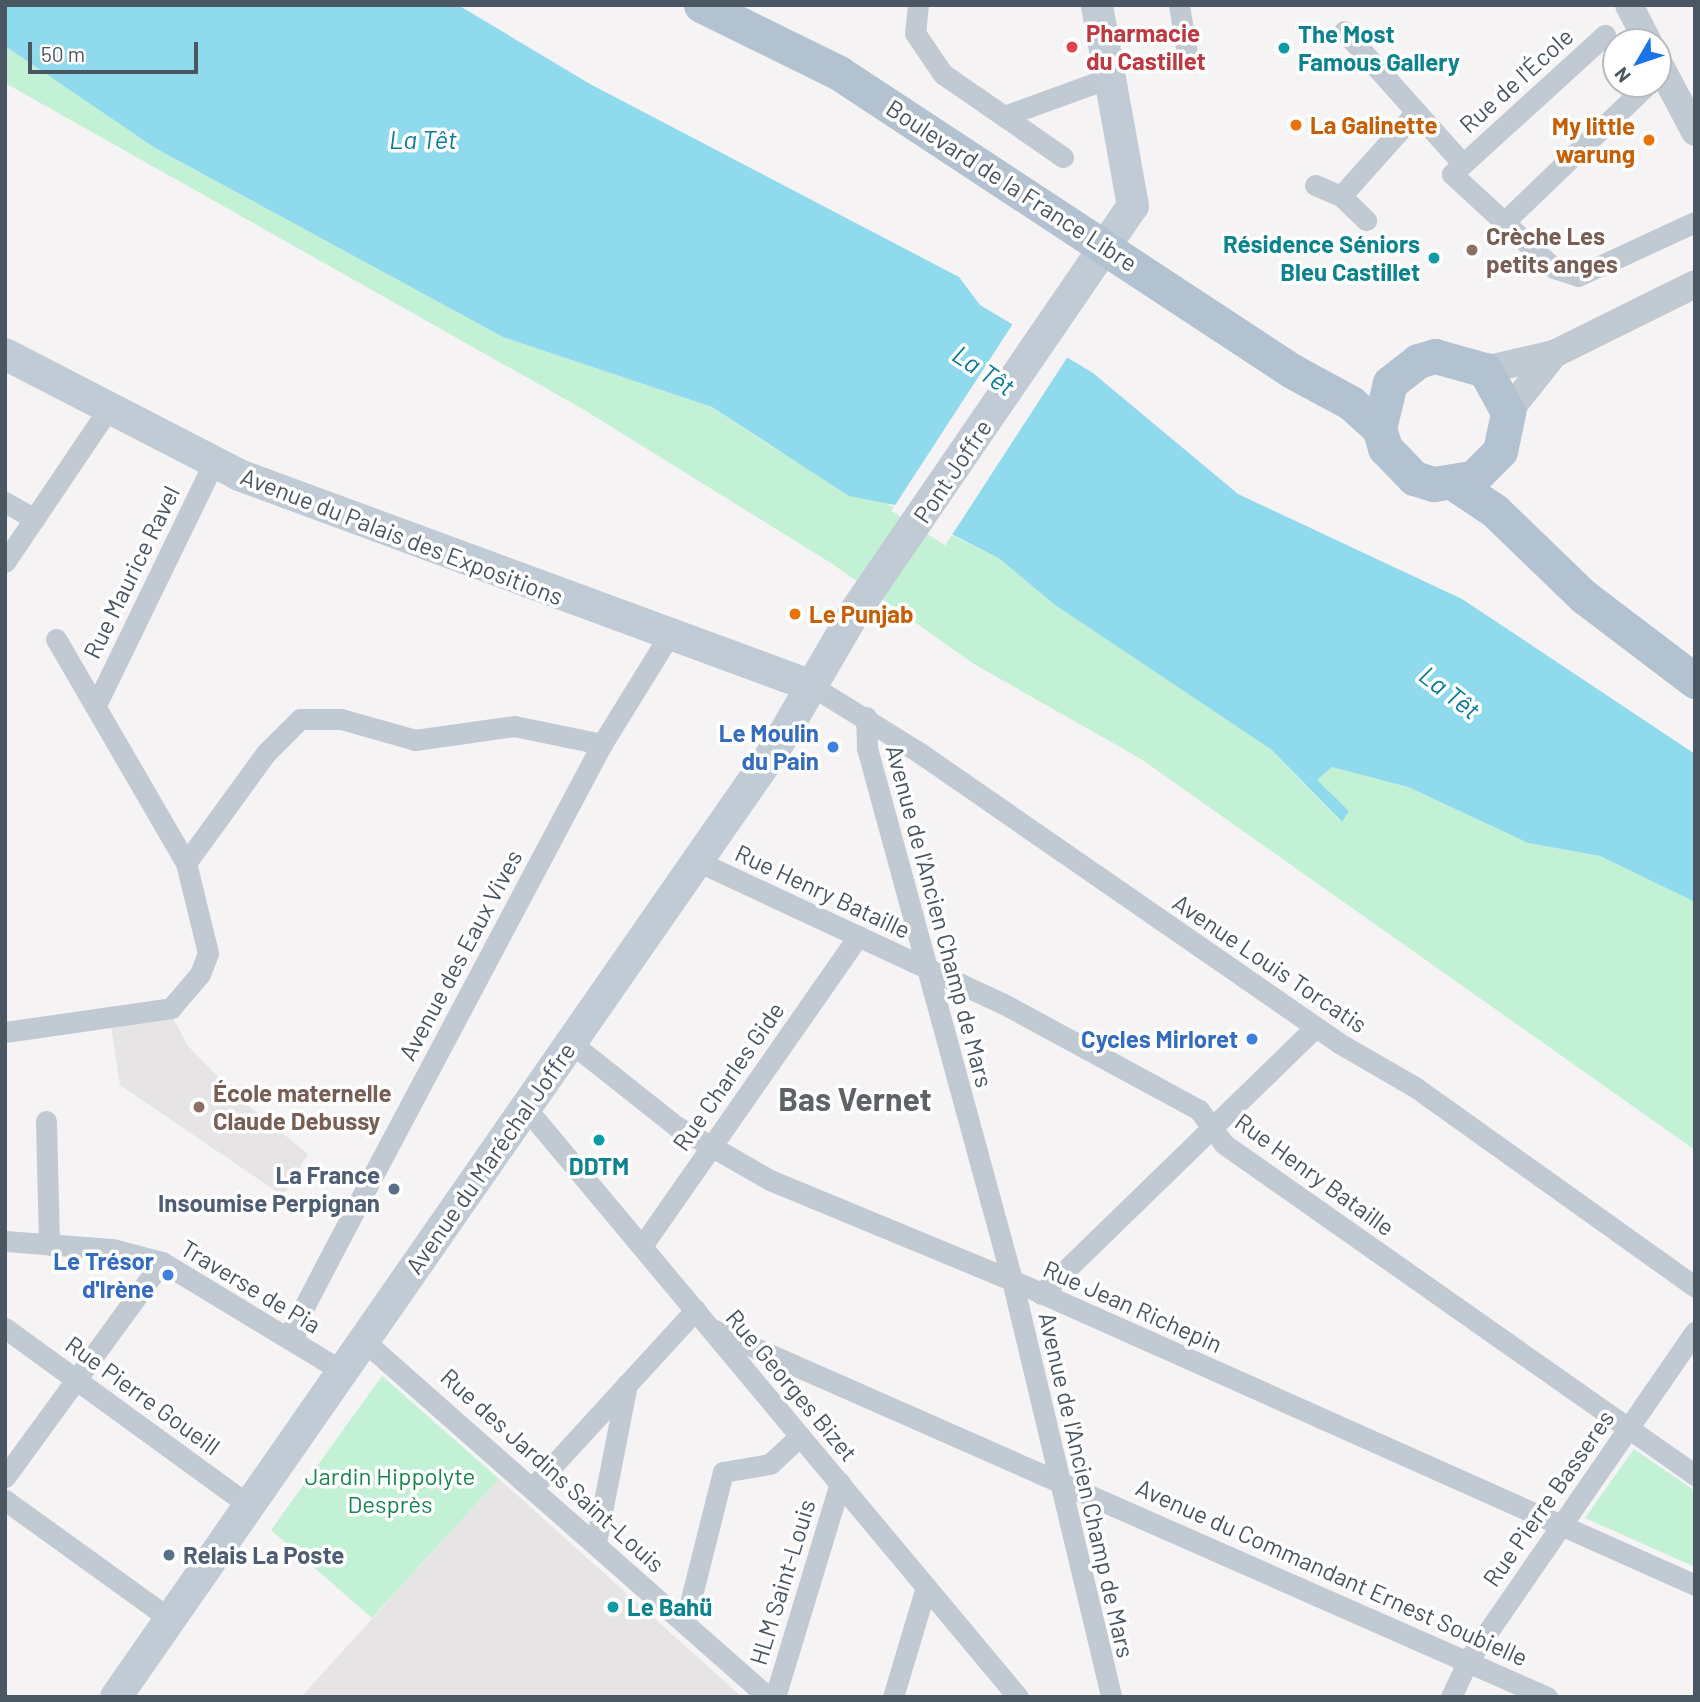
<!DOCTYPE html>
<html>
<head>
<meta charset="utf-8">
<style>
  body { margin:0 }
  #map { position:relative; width:1700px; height:1702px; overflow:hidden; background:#f5f3f3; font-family:Barlow,sans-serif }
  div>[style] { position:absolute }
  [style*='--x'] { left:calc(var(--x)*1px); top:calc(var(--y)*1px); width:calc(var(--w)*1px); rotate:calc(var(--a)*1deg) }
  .education>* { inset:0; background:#e6e4e5 }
  .green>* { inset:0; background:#c3f1d5 }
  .water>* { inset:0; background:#90daee }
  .pier>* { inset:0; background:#f5f3f3; transform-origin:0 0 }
  .minor>* { height:21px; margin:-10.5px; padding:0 10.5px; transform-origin:10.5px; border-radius:10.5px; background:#c1cad2 }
  .tertiary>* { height:28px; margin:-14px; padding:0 14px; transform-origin:14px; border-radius:14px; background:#c1cad2 }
  .secondary>* { height:32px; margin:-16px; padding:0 16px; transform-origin:16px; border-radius:16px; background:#c1cbd6 }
  .primary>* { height:35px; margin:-17.5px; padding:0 17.5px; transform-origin:17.5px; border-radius:17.5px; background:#b3c2d1 }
  .dots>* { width:19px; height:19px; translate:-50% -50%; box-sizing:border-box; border:4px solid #fff; border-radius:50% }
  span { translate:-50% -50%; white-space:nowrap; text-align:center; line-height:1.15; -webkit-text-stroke:7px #fff; paint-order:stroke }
  .health-label { font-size:24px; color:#be3a42; font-weight:700 }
  .left { translate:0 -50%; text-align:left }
  .culture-label { font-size:24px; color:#0d838f; font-weight:700 }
  .right { translate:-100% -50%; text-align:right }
  .street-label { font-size:24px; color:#4a5661 }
  .food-label { font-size:24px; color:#c56008; font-weight:700 }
  .education-label { font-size:24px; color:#785e54; font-weight:700 }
  .shop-label { font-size:24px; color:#366cbe; font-weight:700 }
  .service-label { font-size:24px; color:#4e5e75; font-weight:700 }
  .park-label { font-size:24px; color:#17864f }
  .water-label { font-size:26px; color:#0c7c9b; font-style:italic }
  .district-label { font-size:32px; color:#5f6368; font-weight:700 }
  .frame { position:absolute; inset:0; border:7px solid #4a5661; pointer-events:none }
  .north { position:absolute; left:1602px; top:28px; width:70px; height:70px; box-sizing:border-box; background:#fff; border:2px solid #b7bbc0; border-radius:50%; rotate:231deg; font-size:19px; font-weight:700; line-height:28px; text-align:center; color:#4a5661 }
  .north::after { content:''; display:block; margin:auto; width:24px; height:32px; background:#1a73e8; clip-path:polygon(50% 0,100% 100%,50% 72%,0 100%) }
  .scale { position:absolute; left:28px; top:42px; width:170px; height:32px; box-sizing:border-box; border:4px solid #4a5661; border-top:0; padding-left:9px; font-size:21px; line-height:24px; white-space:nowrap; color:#4a5661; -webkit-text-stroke:5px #fff; paint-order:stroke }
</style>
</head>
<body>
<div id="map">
  <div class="education">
    <div style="clip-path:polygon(173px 1018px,188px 1046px,240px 1099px,308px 1154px,283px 1196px,120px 1085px,111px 1026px)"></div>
    <div style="clip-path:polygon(499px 1479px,742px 1697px,301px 1697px)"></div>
  </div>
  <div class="green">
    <div style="clip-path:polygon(5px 46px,155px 148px,503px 337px,712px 407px,777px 450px,1000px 559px,1055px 605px,1272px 750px,1341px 822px,1349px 811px,1316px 780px,1332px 767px,1408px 787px,1528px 843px,1600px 856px,1695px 902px,1695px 1150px,1141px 759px,974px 664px,831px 563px,581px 408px,5px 83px)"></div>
    <div style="clip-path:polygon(382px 1376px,499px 1479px,372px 1618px,271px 1530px)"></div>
    <div style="clip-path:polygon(1634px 1449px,1695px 1491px,1695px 1567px,1585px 1518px)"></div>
  </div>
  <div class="water">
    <div style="clip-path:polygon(5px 5px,458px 5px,590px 84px,959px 277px,980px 305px,1093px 373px,1238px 494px,1462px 599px,1695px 754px,1695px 902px,1600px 856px,1528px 843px,1408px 787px,1332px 767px,1317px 780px,1349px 811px,1342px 822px,1272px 750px,1055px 605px,1000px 559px,895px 505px,849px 496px,712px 407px,503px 337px,155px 148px,5px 46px)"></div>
  </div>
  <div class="pier">
    <div style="left:1014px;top:322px;width:64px;height:225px;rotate:33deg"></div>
  </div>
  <div class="minor">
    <div style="--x:918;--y:5;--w:28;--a:96"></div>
    <div style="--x:915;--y:33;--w:50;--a:55.7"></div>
    <div style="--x:943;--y:74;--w:146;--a:34.7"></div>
    <div style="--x:1179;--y:5;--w:50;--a:80.7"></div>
    <div style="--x:1344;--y:31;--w:178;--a:48.2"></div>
    <div style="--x:1463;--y:164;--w:15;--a:138"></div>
    <div style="--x:1452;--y:174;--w:139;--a:42.7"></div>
    <div style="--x:1554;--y:268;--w:25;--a:18"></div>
    <div style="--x:1578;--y:276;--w:129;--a:-24.8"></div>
    <div style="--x:1004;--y:116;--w:109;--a:-19.9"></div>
    <div style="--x:1463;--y:164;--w:192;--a:-42.3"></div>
    <div style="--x:1315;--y:185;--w:28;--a:23"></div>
    <div style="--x:1341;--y:196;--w:35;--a:44"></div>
    <div style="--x:1341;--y:196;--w:113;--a:-48.2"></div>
    <div style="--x:1503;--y:223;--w:201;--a:-43.8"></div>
    <div style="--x:5;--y:502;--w:34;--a:30"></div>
    <div style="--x:5;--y:562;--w:182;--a:-56"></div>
    <div style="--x:812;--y:686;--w:123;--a:31.8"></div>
    <div style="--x:917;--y:751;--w:513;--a:34.68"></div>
    <div style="--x:1339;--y:1043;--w:88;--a:30.1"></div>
    <div style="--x:1415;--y:1087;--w:344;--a:35.5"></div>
    <div style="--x:97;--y:703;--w:266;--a:-64.1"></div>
    <div style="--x:866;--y:717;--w:31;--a:88"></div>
    <div style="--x:867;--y:748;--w:551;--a:74.75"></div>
    <div style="--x:1012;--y:1280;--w:429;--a:76.6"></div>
    <div style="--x:697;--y:861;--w:336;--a:25"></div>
    <div style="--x:1002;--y:1003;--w:224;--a:28.5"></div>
    <div style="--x:1199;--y:1110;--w:42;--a:53.7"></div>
    <div style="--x:1224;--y:1144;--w:576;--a:35.1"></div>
    <div style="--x:186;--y:863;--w:136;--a:-54"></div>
    <div style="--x:266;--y:753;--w:48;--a:-45"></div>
    <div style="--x:300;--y:719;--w:41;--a:0"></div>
    <div style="--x:341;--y:719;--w:77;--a:15.8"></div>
    <div style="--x:415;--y:740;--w:100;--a:-8"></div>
    <div style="--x:514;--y:726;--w:90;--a:11.6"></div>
    <div style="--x:5;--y:1032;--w:168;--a:-8.2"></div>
    <div style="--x:171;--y:1008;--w:45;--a:-49.5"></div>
    <div style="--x:200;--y:974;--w:22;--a:-69"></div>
    <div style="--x:208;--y:953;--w:93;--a:-103.7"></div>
    <div style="--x:186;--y:863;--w:259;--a:-120.1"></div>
    <div style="--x:570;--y:1042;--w:135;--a:38.4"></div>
    <div style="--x:676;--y:1126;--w:108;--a:29.9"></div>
    <div style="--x:770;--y:1180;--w:262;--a:22.5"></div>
    <div style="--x:1012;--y:1280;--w:748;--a:24.06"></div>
    <div style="--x:525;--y:1107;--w:769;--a:50.12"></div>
    <div style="--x:46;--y:1121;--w:124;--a:88.6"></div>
    <div style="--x:5;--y:1241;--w:107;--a:4.3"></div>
    <div style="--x:112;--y:1249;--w:52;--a:14.6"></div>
    <div style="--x:162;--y:1262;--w:210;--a:31.2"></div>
    <div style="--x:642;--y:1246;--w:378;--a:-55.1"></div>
    <div style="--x:1041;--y:1294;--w:383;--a:-44.2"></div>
    <div style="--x:5;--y:1328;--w:301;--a:36"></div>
    <div style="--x:710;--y:1328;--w:915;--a:23.79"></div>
    <div style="--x:363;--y:1340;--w:540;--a:41.4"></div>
    <div style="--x:297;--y:1343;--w:16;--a:-105"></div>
    <div style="--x:293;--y:1328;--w:130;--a:-62.4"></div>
    <div style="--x:353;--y:1213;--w:531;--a:-62.04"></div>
    <div style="--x:602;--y:744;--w:129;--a:-58.3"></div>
    <div style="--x:5;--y:1477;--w:266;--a:-53.9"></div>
    <div style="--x:534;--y:1486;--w:239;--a:-47.5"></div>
    <div style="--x:5;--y:1500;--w:203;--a:35.8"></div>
    <div style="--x:596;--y:1542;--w:161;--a:-78.9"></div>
    <div style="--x:685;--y:1623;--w:156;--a:-75.9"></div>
    <div style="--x:723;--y:1472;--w:48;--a:-9.7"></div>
    <div style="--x:770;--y:1464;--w:41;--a:-43"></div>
    <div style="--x:775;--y:1697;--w:224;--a:-73.1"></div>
    <div style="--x:893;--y:1697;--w:115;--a:-73.3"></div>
    <div style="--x:1451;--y:1697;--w:38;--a:-65"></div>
    <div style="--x:1467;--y:1662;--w:401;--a:-55.4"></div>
  </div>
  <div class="tertiary">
    <div style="--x:1629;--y:5;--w:42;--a:62.8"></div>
    <div style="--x:1658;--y:62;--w:79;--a:62.1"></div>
    <div style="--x:1485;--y:370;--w:71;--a:-13.1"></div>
    <div style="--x:1554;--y:354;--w:157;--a:-26.4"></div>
    <div style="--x:1508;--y:412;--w:74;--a:-51.6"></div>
  </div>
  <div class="secondary">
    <div style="--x:5;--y:354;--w:263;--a:27.3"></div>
    <div style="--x:239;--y:475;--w:611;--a:20.22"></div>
    <div style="--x:116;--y:1697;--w:1155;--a:-55.19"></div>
    <div style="--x:775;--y:749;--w:157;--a:-59.8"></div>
    <div style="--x:854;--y:613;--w:493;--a:-55.6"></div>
    <div style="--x:1133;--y:206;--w:204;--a:-100.2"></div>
  </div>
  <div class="primary">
    <div style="--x:701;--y:5;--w:154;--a:26.2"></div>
    <div style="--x:839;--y:73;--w:542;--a:33.34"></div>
    <div style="--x:1292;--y:371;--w:67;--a:28.5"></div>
    <div style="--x:1351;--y:403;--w:38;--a:42"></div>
    <div style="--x:1379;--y:428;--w:21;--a:73"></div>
    <div style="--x:1385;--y:448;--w:42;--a:46"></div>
    <div style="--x:1414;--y:478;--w:21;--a:17"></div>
    <div style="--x:1434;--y:484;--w:39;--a:-9"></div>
    <div style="--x:1473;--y:478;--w:38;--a:-45"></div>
    <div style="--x:1500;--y:451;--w:40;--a:-78"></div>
    <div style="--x:1508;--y:412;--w:48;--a:-118.7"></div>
    <div style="--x:1485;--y:370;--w:52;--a:-164.4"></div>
    <div style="--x:1435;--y:356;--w:18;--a:164"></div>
    <div style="--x:1418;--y:361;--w:36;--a:142"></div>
    <div style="--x:1390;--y:383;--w:46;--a:103.7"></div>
    <div style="--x:1455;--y:484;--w:48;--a:34"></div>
    <div style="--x:1495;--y:511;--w:122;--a:44"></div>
    <div style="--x:1583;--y:596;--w:141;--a:37.2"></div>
  </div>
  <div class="dots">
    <div style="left:1072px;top:47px;background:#e0444e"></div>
    <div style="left:1284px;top:48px;background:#0f9aa8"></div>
    <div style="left:1296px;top:125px;background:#e8710a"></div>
    <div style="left:1649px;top:140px;background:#e8710a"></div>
    <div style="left:1472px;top:250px;background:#8d6e63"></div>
    <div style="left:1434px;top:258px;background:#0f9aa8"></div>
    <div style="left:795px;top:614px;background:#e8710a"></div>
    <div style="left:833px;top:747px;background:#3f7fe0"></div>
    <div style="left:1252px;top:1039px;background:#3f7fe0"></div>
    <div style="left:199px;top:1107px;background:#8d6e63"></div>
    <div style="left:599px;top:1140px;background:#0f9aa8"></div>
    <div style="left:394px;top:1189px;background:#5c6f8a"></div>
    <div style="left:168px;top:1275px;background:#3f7fe0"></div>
    <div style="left:169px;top:1555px;background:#5c6f8a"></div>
    <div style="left:613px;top:1607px;background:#0f9aa8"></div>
  </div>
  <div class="health-label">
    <span class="left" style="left:1086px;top:47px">Pharmacie<br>du Castillet</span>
  </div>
  <div class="culture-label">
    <span class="left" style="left:1298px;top:48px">The Most<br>Famous Gallery</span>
    <span class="right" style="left:1420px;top:258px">Résidence Séniors<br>Bleu Castillet</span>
    <span style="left:599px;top:1166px">DDTM</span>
    <span class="left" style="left:627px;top:1607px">Le Bahü</span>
  </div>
  <div class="street-label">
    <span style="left:1516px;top:80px;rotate:-42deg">Rue de l'École</span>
    <span style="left:1012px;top:185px;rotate:33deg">Boulevard de la France Libre</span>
    <span style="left:952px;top:471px;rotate:-56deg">Pont Joffre</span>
    <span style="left:402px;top:536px;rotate:21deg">Avenue du Palais des Expositions</span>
    <span style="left:131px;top:572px;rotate:-64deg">Rue Maurice Ravel</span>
    <span style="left:823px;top:891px;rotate:25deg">Rue Henry Bataille</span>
    <span style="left:940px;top:916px;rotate:75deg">Avenue de l'Ancien Champ de Mars</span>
    <span style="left:460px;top:955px;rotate:-62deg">Avenue des Eaux Vives</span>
    <span style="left:1270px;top:963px;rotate:34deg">Avenue Louis Torcatis</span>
    <span style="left:728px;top:1076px;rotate:-55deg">Rue Charles Gide</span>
    <span style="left:490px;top:1158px;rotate:-55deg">Avenue du Maréchal Joffre</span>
    <span style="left:1315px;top:1174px;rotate:36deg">Rue Henry Bataille</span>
    <span style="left:251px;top:1286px;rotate:31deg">Traverse de Pia</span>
    <span style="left:1133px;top:1306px;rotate:24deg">Rue Jean Richepin</span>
    <span style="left:792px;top:1385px;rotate:50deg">Rue Georges Bizet</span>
    <span style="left:143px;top:1395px;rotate:36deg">Rue Pierre Goueill</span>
    <span style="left:553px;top:1470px;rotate:42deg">Rue des Jardins Saint-Louis</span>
    <span style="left:1087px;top:1485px;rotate:77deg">Avenue de l'Ancien Champ de Mars</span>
    <span style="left:1548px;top:1498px;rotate:-55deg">Rue Pierre Basseres</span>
    <span style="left:1332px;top:1572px;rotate:24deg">Avenue du Commandant Ernest Soubielle</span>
    <span style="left:782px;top:1582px;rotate:-73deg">HLM Saint-Louis</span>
  </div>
  <div class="food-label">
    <span class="left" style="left:1310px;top:125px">La Galinette</span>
    <span class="right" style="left:1635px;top:140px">My little<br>warung</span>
    <span class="left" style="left:809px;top:614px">Le Punjab</span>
  </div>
  <div class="education-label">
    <span class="left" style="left:1486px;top:250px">Crèche Les<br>petits anges</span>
    <span class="left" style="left:213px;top:1107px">École maternelle<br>Claude Debussy</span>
  </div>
  <div class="shop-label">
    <span class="right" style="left:819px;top:747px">Le Moulin<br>du Pain</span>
    <span class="right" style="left:1238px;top:1039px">Cycles Mirloret</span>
    <span class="right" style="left:154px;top:1275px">Le Trésor<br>d'Irène</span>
  </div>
  <div class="service-label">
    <span class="right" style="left:380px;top:1189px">La France<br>Insoumise Perpignan</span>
    <span class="left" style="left:183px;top:1555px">Relais La Poste</span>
  </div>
  <div class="park-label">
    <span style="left:390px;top:1490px">Jardin Hippolyte<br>Desprès</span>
  </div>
  <div class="water-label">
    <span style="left:423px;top:139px">La Têt</span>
    <span style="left:984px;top:370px;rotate:34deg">La Têt</span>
    <span style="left:1450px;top:692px;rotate:38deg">La Têt</span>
  </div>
  <div class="district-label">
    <span style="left:855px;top:1098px">Bas Vernet</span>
  </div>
  <div class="frame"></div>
  <div class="north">N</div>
  <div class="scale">50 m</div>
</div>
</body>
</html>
